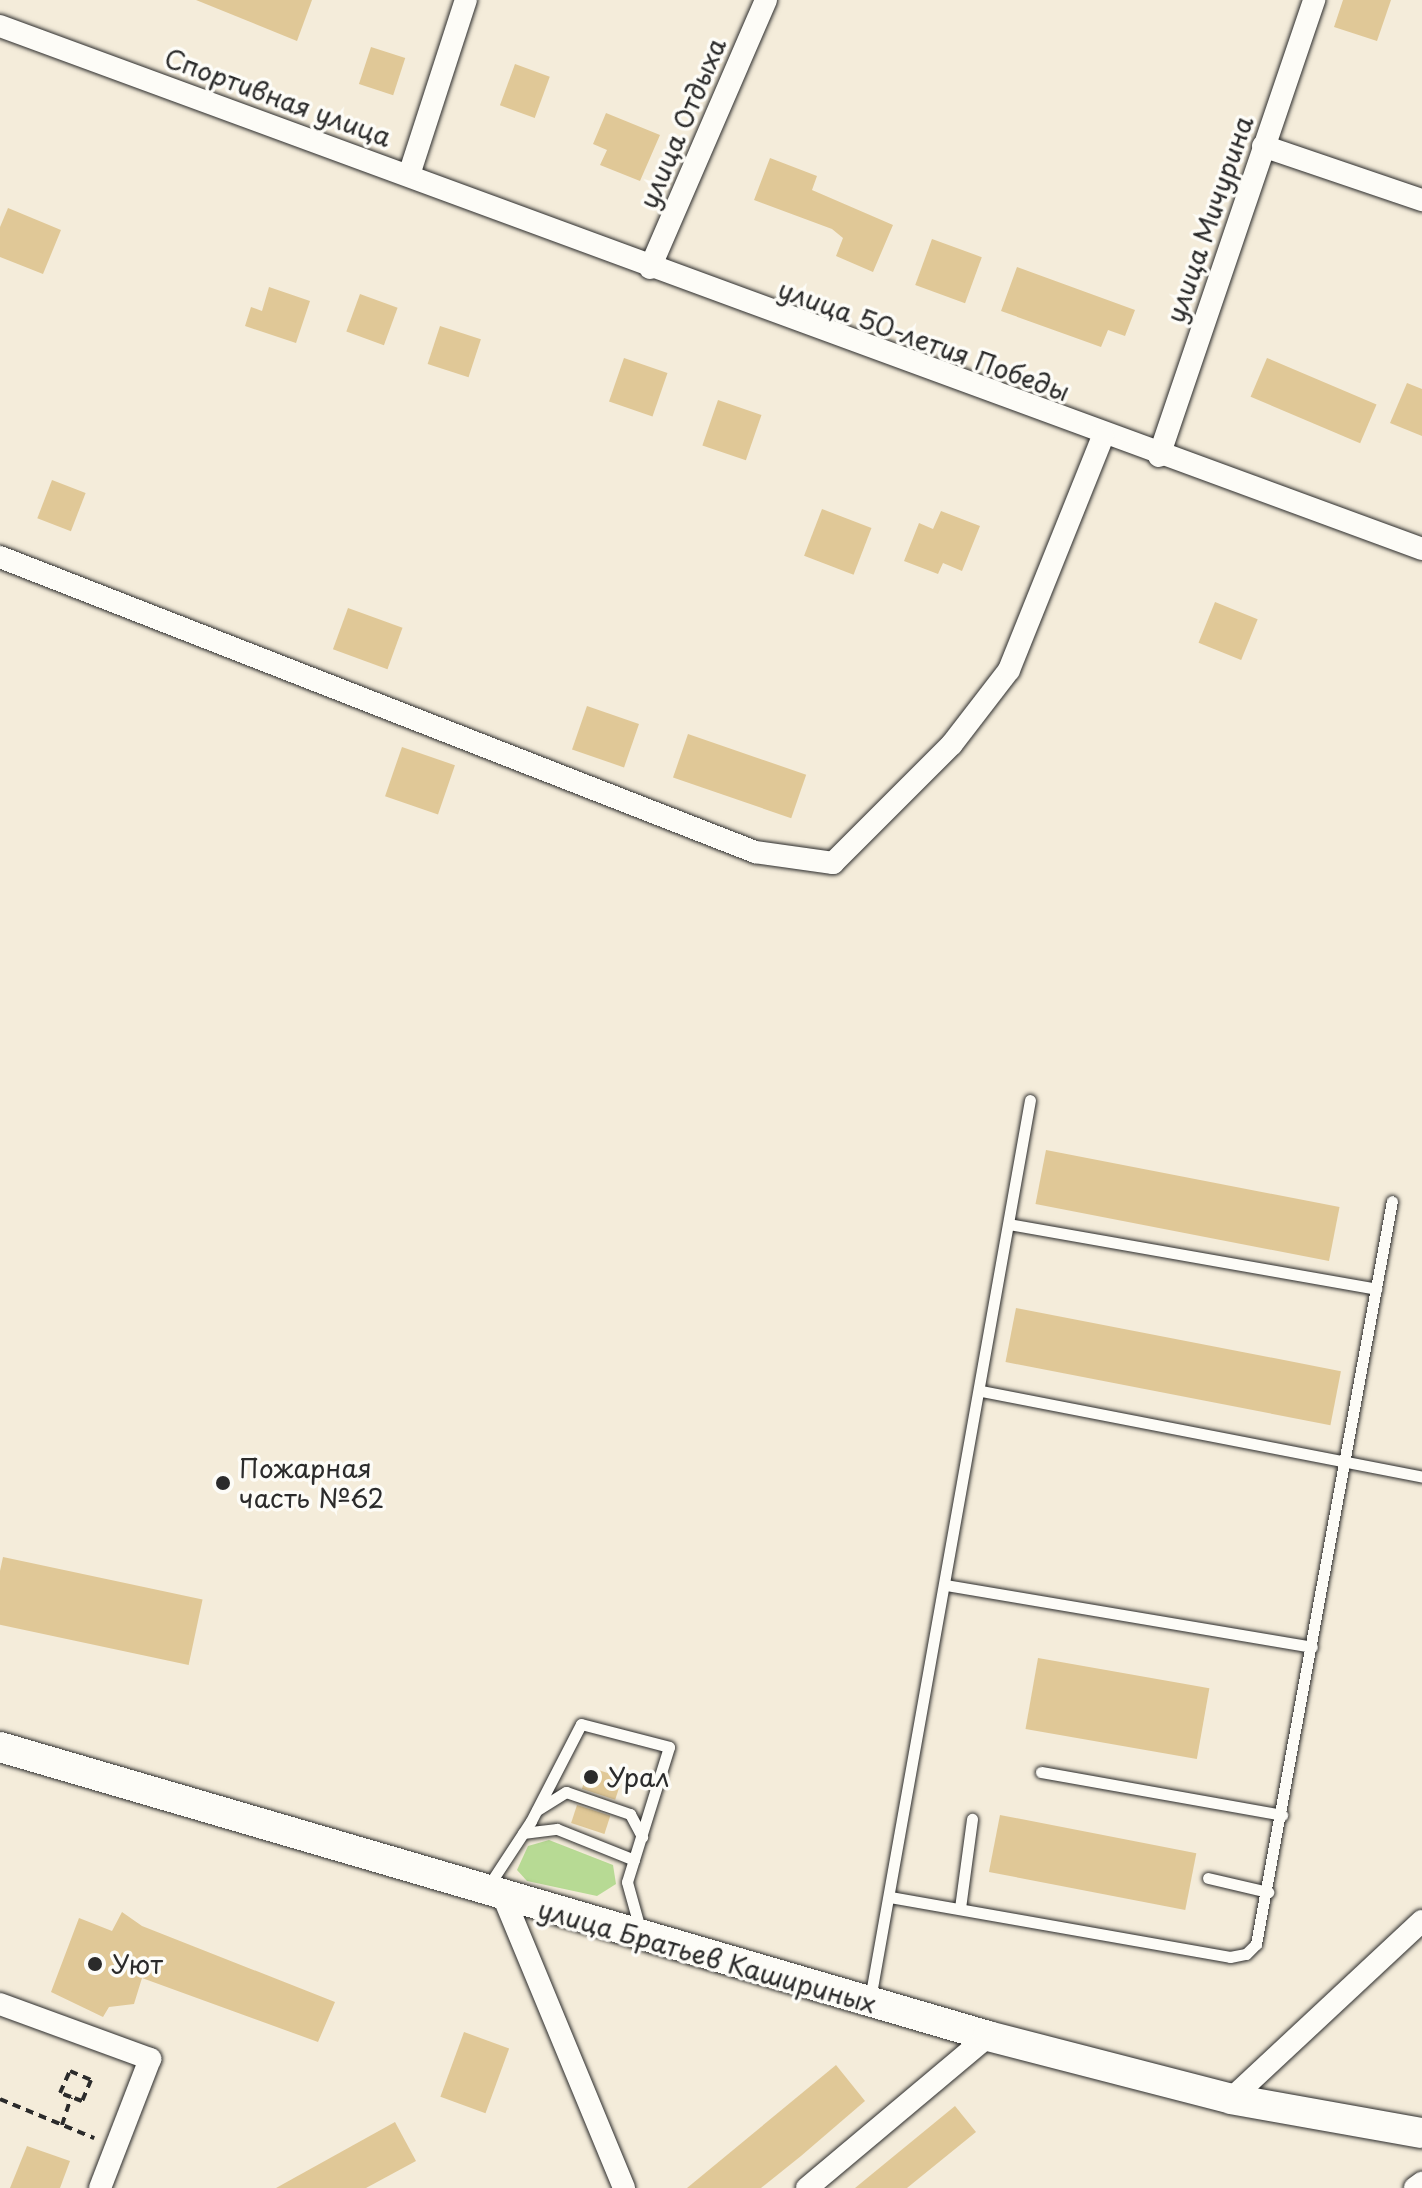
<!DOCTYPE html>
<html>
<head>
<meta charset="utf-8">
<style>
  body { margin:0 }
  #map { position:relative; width:1422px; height:2188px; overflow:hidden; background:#f4ecda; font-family:"Playpen Sans",sans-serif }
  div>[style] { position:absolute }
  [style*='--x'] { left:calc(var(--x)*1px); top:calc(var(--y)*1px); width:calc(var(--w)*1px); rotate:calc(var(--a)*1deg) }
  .green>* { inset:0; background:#b7da94 }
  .building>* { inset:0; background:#e0c897; transform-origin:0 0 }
  .path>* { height:4px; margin-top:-2px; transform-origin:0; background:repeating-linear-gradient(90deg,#2b2b2b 0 8px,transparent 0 14px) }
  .roads { filter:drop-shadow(0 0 2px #2b2b2b) drop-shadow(0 0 2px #2b2b2b) }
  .service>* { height:11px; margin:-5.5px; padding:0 5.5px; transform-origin:5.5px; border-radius:5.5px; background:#fdfcf7 }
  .minor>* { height:22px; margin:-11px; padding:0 11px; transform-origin:11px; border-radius:11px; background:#fdfcf7 }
  .secondary>* { height:30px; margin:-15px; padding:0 15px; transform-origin:15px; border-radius:15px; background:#fdfcf7 }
  .dots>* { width:22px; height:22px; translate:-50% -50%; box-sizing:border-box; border:4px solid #fdfcf7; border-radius:50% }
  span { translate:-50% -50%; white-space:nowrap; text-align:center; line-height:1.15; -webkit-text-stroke:7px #fdfcf7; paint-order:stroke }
  .street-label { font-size:26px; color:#2b2b2b }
  .poi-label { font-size:26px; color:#2b2b2b }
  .left { translate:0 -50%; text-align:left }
</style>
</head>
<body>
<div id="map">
  <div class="green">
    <div style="clip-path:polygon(549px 1840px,613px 1865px,616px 1884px,597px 1896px,527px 1881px,517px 1870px,528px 1846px)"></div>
  </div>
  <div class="building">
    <div style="clip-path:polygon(196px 0,312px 0,297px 41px)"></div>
    <div style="clip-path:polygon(1343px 0,1391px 0,1377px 41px,1334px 27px)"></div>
    <div style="left:371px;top:47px;width:36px;height:39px;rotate:18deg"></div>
    <div style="left:515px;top:64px;width:37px;height:44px;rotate:20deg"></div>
    <div style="clip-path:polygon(606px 113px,660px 135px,640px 181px,600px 165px,607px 150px,593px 144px)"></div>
    <div style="clip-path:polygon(770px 158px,817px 176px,812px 190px,893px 225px,873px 272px,836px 256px,843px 238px,832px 229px,754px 200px)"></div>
    <div style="clip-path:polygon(8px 208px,61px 230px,43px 274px,0 257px,0 227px)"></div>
    <div style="left:932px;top:239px;width:53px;height:49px;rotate:20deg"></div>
    <div style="clip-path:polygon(1017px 267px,1135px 310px,1125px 336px,1108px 330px,1101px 347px,1001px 311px)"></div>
    <div style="clip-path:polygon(269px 287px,310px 301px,296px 343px,245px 326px,251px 307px,262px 311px)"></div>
    <div style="left:360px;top:294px;width:40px;height:40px;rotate:20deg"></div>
    <div style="left:440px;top:326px;width:43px;height:40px;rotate:18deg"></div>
    <div style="left:624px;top:358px;width:46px;height:46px;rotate:19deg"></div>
    <div style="left:1267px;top:358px;width:119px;height:42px;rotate:23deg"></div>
    <div style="clip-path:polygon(1407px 383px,1422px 389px,1422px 436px,1390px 423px)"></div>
    <div style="left:718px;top:400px;width:46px;height:48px;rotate:19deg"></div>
    <div style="left:52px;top:480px;width:36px;height:41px;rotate:21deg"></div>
    <div style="left:822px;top:509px;width:53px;height:50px;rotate:21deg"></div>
    <div style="clip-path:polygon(941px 511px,980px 526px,962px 571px,943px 563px,938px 574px,904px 561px,919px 523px,933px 529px)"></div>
    <div style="left:1215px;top:602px;width:46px;height:44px;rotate:22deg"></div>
    <div style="left:348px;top:608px;width:58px;height:44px;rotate:20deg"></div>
    <div style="left:587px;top:706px;width:55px;height:46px;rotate:19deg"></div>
    <div style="left:688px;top:734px;width:125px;height:46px;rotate:19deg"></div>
    <div style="left:402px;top:747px;width:56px;height:52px;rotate:19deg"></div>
    <div style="left:1046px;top:1150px;width:299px;height:55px;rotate:11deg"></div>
    <div style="left:1016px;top:1308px;width:331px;height:55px;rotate:11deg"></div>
    <div style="left:3px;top:1557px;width:204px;height:67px;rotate:12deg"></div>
    <div style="left:1038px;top:1658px;width:174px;height:72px;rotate:10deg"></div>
    <div style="left:589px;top:1767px;width:35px;height:23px;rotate:18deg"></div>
    <div style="left:577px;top:1805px;width:35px;height:19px;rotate:18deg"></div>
    <div style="left:1000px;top:1815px;width:200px;height:58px;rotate:11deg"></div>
    <div style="clip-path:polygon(122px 1912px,142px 1926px,335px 2002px,318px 2042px,142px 1978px,134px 2004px,109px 2007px,103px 2017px,51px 1992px,79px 1918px,112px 1931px)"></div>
    <div style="left:464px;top:2032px;width:48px;height:69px;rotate:20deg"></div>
    <div style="clip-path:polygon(836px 2065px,865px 2101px,801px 2156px,761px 2188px,687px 2188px)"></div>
    <div style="clip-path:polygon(955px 2106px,976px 2132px,907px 2188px,855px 2188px)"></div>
    <div style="clip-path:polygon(395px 2122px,416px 2161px,366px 2188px,276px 2188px)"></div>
    <div style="clip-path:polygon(27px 2146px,70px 2161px,60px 2188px,10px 2188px)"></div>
  </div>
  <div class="path">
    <div style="--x:0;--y:2099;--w:102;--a:22.5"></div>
    <div style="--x:62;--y:2125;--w:29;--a:-72"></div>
    <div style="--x:71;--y:2097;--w:12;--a:-160"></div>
    <div style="--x:60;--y:2093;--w:24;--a:-66"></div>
    <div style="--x:70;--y:2071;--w:23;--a:23"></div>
    <div style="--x:91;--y:2080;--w:23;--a:113"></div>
    <div style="--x:82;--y:2101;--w:12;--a:-160"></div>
  </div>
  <div class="roads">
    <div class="service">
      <div style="--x:1009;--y:1224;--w:373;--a:10"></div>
      <div style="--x:981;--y:1391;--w:449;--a:11"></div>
      <div style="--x:946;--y:1585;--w:371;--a:9.6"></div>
      <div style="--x:1041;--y:1772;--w:245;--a:10.1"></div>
      <div style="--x:537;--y:1810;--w:34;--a:-32"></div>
      <div style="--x:566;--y:1792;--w:68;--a:19"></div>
      <div style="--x:630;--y:1814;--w:26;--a:62"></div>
      <div style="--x:523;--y:1833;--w:34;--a:-7"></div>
      <div style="--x:557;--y:1829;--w:83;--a:21.9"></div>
      <div style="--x:1208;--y:1878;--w:62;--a:13.1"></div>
      <div style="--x:487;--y:1888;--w:80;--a:-56.7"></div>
      <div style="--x:531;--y:1821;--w:109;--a:-62.7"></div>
      <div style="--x:581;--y:1724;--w:91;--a:14.6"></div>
      <div style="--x:669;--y:1747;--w:141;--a:107.3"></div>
      <div style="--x:627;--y:1882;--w:49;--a:74.5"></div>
      <div style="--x:890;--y:1897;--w:345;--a:10"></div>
      <div style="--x:1230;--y:1957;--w:16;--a:-11"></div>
      <div style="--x:1246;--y:1954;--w:14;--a:-45"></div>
      <div style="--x:1256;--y:1944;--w:755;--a:-79.63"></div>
      <div style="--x:960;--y:1908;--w:90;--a:-82.3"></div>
      <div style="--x:870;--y:1999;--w:913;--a:-79.91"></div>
    </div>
    <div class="minor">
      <div style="--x:0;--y:26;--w:1515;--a:20.19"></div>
      <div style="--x:1263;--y:146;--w:168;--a:18.8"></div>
      <div style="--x:409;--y:175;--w:184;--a:-72"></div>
      <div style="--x:650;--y:268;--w:292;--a:-66.6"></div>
      <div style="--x:1159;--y:456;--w:482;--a:-71.2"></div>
      <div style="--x:0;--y:557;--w:811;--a:21.34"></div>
      <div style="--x:755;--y:852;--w:79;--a:8"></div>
      <div style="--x:833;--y:863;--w:168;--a:-45"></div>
      <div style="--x:952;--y:744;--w:93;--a:-52.4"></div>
      <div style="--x:1009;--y:670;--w:252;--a:-68.1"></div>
      <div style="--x:504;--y:1898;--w:314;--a:67.5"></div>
      <div style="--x:0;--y:2004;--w:160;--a:20.1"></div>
      <div style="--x:150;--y:2059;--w:138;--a:111.2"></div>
      <div style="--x:1231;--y:2099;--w:261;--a:-43"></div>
      <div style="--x:807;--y:2188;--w:236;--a:-40"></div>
      <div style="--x:1415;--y:2188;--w:9;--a:-36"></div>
    </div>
    <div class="secondary">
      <div style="--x:0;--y:1747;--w:1029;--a:16.3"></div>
      <div style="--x:988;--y:2036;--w:251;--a:14.5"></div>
      <div style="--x:1231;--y:2099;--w:194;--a:10.1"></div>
    </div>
  </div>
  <div class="dots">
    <div style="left:223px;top:1483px;background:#2b2b2b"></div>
    <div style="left:591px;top:1777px;background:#2b2b2b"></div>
    <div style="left:95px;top:1964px;background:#2b2b2b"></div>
  </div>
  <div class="street-label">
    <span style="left:278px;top:97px;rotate:20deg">Спортивная улица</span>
    <span style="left:682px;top:123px;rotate:-67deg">улица Отдыха</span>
    <span style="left:1209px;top:219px;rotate:-71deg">улица Мичурина</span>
    <span style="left:924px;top:340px;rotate:20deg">улица 50-летия Победы</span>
    <span style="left:707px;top:1956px;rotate:16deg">улица Братьев Кашириных</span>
  </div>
  <div class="poi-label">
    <span class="left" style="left:239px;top:1483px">Пожарная<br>часть №62</span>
    <span class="left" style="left:607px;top:1777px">Урал</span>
    <span class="left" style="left:111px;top:1964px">Уют</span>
  </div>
</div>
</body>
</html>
